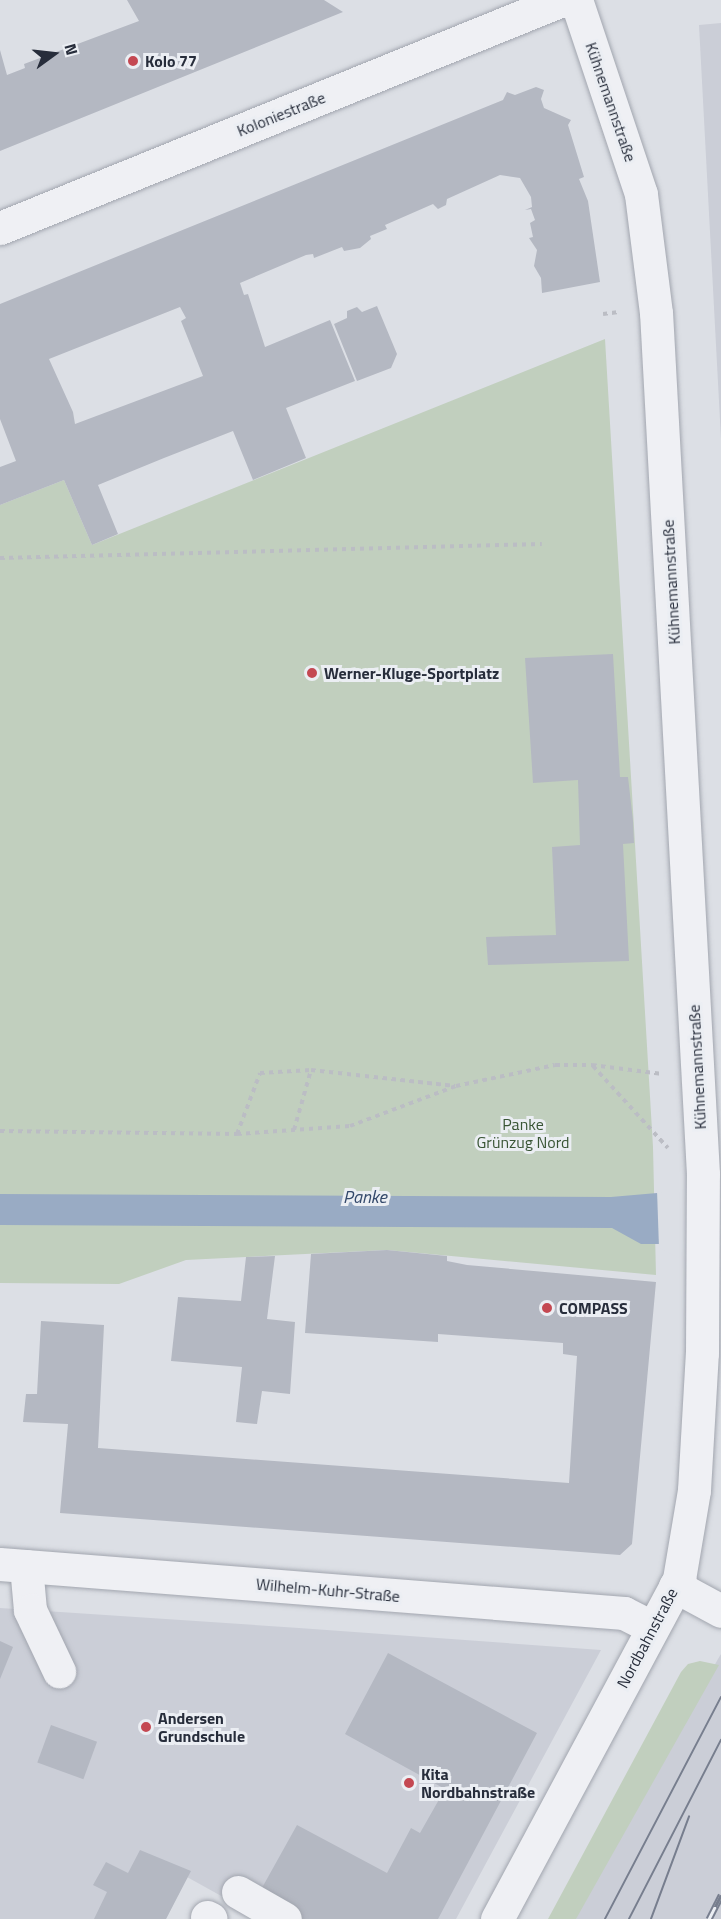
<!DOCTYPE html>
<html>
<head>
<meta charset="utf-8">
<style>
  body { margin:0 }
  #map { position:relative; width:721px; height:1919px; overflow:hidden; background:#dcdfe5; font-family:"Titillium Web",sans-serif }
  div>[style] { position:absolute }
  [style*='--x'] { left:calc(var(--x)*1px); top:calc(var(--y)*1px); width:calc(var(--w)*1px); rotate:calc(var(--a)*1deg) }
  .built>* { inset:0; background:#cbced7 }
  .green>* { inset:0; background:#c1cfbe }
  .water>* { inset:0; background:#99abc4 }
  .pier>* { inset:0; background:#dcdfe5 }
  .building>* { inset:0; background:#b4b8c2; transform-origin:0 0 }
  .path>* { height:4px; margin-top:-2px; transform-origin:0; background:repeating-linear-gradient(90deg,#bbbdc4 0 4.5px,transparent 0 9px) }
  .roads { filter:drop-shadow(0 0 2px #a2a6af) drop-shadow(0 0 2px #a2a6af) }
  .minor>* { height:33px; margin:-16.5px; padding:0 16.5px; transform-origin:16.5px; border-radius:16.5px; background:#eff0f4 }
  .tram>* { height:1.5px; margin:-0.75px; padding:0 0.75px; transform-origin:0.75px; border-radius:0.75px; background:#777e8e }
  .rail>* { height:7px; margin-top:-3.5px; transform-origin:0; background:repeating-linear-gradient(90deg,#ebeef3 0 14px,#777e8e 0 28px); box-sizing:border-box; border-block:2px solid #777e8e }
  .dots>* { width:16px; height:16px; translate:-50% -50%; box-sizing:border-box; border:3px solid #ebeef3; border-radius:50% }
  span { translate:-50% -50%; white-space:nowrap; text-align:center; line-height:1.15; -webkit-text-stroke:6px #ebeef3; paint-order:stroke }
  .poi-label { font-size:16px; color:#272d3b; font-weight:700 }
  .left { translate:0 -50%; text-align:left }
  .street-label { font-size:16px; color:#272d3b }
  .park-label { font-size:16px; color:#395535 }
  .water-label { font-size:18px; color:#34496b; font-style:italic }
  .north { position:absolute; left:24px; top:24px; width:60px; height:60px; -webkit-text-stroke:4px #ebeef3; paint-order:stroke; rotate:75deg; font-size:16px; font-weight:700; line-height:24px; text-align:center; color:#272d3b }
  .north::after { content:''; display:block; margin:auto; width:21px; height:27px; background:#272d3b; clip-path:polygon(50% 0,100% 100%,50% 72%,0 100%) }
</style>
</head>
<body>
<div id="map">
  <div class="built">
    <div style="clip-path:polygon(721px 23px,721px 439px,699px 25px)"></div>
    <div style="clip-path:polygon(0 1608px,299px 1628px,601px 1650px,456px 1919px,263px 1919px,187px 1877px,166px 1919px,0 1919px)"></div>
    <div style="clip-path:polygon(721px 1654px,721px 1919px,573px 1919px,718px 1659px)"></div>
  </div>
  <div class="green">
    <div style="clip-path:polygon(605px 339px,653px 1147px,656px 1275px,387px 1250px,186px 1260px,119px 1284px,0 1283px,0 505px,64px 480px,92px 545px)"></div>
    <div style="clip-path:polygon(700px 1661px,719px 1665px,576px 1919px,548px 1919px,681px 1672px,688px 1664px)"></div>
  </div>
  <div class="water">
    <div style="clip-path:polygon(657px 1193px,721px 1228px,659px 1244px,641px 1244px,612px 1228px,0 1225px,0 1194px,611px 1197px)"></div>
  </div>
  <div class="pier">
    <div style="clip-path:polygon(657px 1190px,721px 1225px,721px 1278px,659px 1248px)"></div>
  </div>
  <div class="building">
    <div style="clip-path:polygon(127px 0,324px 0,343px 12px,0 151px,0 50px,7px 75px,25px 68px,24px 64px,139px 21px)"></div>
    <div style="clip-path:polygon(evenodd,536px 87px,544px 90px,541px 99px,544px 108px,571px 120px,568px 125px,584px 177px,579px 179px,588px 201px,600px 282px,542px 293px,541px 278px,534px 266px,537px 250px,529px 238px,533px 237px,530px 223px,535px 220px,531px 209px,525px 210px,532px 207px,531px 197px,520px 178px,500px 175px,447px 199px,446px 205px,438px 209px,433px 204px,385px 225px,387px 229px,370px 236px,371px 239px,360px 248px,344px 251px,342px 247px,314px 258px,313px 254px,306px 255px,240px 283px,244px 295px,248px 294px,265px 347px,330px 320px,355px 381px,286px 408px,306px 458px,253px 480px,233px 431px,164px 458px,98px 485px,118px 534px,92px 545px,64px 480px,0 505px,0 467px,16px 461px,0 419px,0 304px,503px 100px,507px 92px,515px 95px,536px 87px,180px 307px,186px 318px,181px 321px,203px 376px,75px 424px,73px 412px,49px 359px,180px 307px)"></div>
    <div style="clip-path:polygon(377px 306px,397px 354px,391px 368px,357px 381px,334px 324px,347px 318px,347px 311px,357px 307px,362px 312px)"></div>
    <div style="clip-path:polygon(613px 654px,620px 777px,628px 777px,633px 821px,634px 843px,623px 844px,629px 961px,488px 965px,486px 937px,556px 935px,552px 847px,580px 845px,578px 780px,533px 783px,525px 658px)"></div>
    <div style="clip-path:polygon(387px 1250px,447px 1256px,447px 1261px,467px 1265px,656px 1282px,632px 1544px,620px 1555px,60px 1513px,68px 1424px,23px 1422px,26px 1394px,37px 1394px,41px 1321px,104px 1325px,98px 1448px,569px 1483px,577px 1356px,563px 1354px,563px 1343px,438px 1334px,438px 1342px,305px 1333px,311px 1254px)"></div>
    <div style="clip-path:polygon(275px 1256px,267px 1319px,295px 1322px,290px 1394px,262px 1391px,257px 1424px,236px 1422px,242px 1367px,171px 1361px,178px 1297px,241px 1301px,246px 1257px)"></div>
    <div style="clip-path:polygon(0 1641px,13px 1647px,0 1679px)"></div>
    <div style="clip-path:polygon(388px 1653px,537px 1733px,438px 1919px,303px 1919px,258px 1895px,297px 1825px,387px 1873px,411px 1828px,420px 1833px,445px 1789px,345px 1734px)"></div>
    <div style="left:51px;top:1725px;width:49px;height:40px;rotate:20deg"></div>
    <div style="clip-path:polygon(140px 1850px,191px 1871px,166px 1919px,94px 1919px,107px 1892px,93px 1885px,106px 1862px,128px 1873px)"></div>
  </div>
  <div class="path">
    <div style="--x:603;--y:314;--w:16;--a:-7"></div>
    <div style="--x:0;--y:558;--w:542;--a:-1.48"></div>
    <div style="--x:593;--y:1066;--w:111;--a:47.6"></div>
    <div style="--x:294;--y:1130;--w:62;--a:-74.2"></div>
    <div style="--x:0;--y:1131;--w:237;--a:0.7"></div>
    <div style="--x:237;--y:1134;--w:113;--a:-4"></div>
    <div style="--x:350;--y:1126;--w:113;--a:-20.7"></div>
    <div style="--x:456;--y:1086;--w:101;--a:-12"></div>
    <div style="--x:555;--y:1065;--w:37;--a:0"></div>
    <div style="--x:592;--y:1065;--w:71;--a:7.3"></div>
    <div style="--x:237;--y:1134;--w:65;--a:-69.3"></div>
    <div style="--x:260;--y:1073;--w:51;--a:-3.4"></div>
    <div style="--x:311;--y:1070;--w:145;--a:6.3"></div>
  </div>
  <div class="roads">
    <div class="minor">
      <div style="--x:0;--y:228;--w:606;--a:-22.08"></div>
      <div style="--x:0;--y:1564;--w:626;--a:4.49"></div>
      <div style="--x:624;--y:1613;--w:31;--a:27"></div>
      <div style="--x:26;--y:1566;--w:44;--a:84.8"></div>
      <div style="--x:30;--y:1610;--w:68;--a:64.6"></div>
      <div style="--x:675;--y:1586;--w:52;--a:28.5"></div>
      <div style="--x:238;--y:1892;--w:54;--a:29.9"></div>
      <div style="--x:207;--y:1917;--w:4;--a:27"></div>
      <div style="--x:497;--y:1919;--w:386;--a:-61.8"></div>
      <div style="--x:679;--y:1579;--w:90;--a:-80.4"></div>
      <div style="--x:694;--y:1490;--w:137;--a:-86.7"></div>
      <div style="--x:702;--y:1353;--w:179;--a:-89.7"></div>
      <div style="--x:703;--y:1174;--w:862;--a:-93.12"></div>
      <div style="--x:656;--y:313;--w:120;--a:-97.2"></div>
      <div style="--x:641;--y:194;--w:205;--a:-108.5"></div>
    </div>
  </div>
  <div class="tram">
    <div style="--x:605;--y:1919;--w:250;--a:-62.4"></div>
    <div style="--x:629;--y:1919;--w:201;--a:-62.8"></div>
    <div style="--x:651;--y:1919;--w:109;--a:-69.6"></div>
  </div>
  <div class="rail">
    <div style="--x:709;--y:1919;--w:27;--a:-63"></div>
  </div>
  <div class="dots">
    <div style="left:133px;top:61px;background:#c44852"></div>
    <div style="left:312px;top:673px;background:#c44852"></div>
    <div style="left:547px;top:1308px;background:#c44852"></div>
    <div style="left:146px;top:1727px;background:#c44852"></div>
    <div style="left:409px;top:1783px;background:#c44852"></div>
  </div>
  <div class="poi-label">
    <span class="left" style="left:145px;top:61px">Kolo 77</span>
    <span class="left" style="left:324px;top:673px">Werner-Kluge-Sportplatz</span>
    <span class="left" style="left:559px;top:1308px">COMPASS</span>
    <span class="left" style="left:158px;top:1727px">Andersen<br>Grundschule</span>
    <span class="left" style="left:421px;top:1783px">Kita<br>Nordbahnstraße</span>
  </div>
  <div class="street-label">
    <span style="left:611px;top:102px;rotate:71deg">Kühnemannstraße</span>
    <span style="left:281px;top:114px;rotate:-22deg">Koloniestraße</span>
    <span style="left:671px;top:582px;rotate:-93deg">Kühnemannstraße</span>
    <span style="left:697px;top:1067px;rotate:-93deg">Kühnemannstraße</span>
    <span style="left:328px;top:1590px;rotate:5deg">Wilhelm-Kuhr-Straße</span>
    <span style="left:647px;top:1638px;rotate:-62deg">Nordbahnstraße</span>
  </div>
  <div class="park-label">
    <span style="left:523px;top:1133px">Panke<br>Grünzug Nord</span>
  </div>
  <div class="water-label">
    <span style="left:365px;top:1197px">Panke</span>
  </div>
  <div class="north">N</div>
</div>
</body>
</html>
